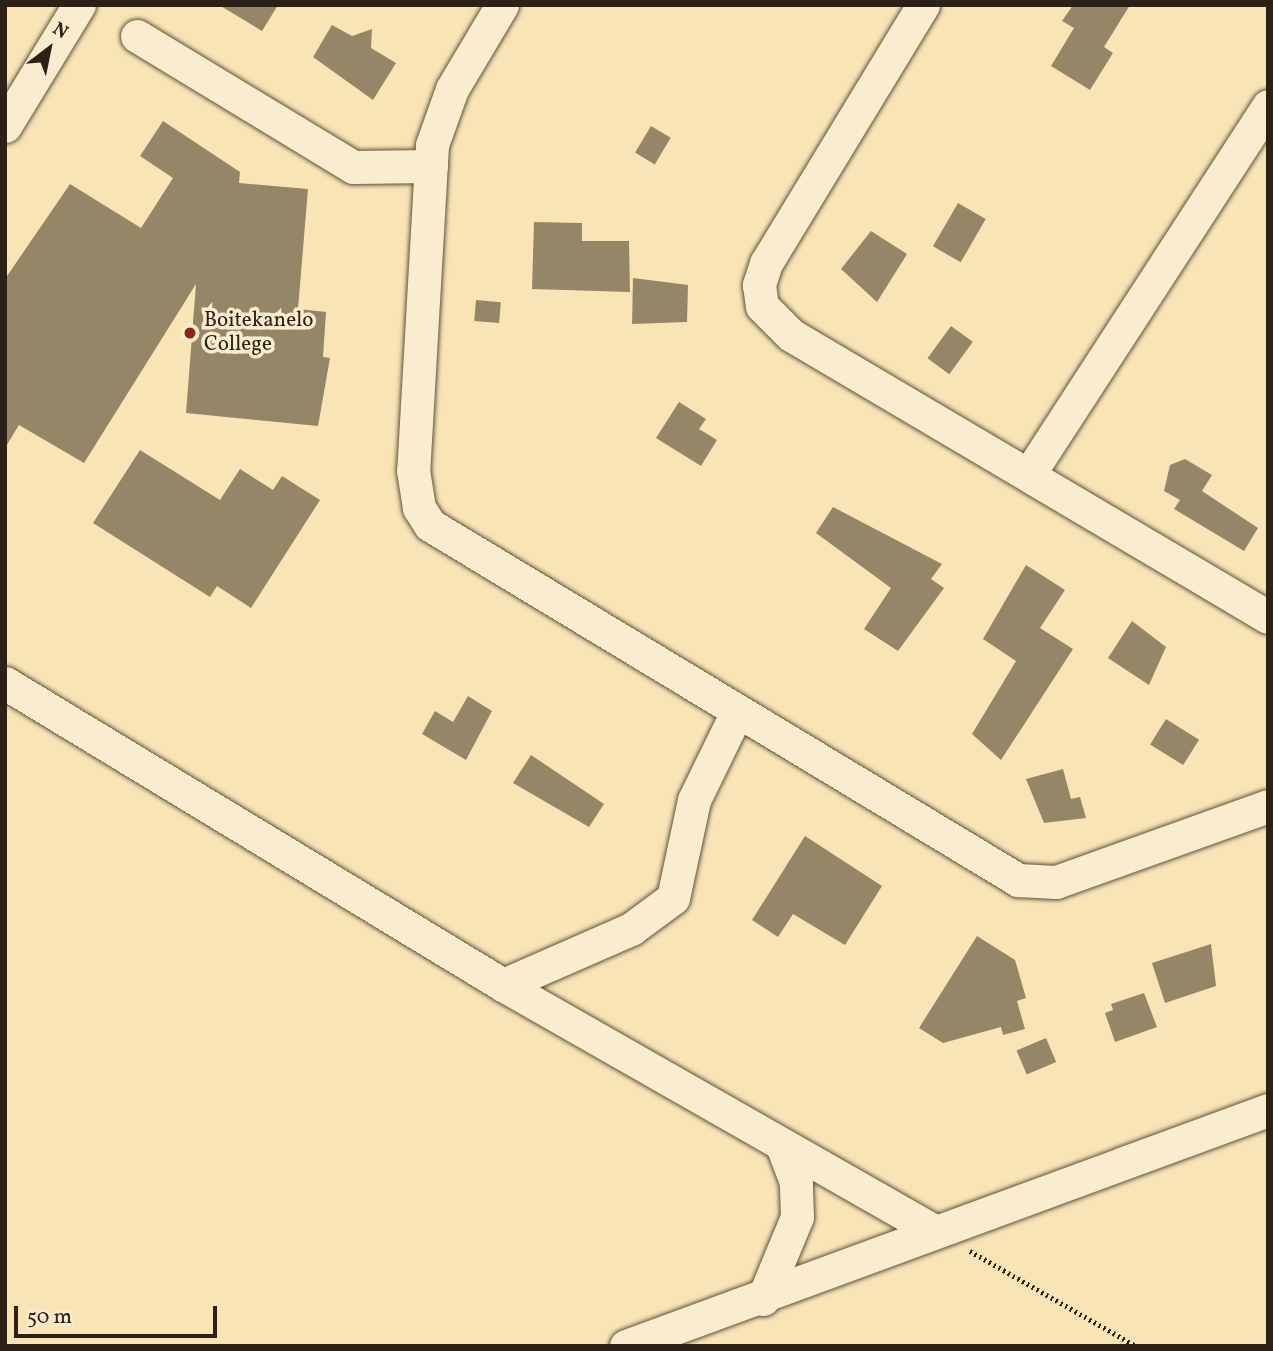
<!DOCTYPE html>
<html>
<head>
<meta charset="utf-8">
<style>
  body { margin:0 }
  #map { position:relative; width:1273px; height:1351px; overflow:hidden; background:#f8e4b5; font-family:Vollkorn,serif }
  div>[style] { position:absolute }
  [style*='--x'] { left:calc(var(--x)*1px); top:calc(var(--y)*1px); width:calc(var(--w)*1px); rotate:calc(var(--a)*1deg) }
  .building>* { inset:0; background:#968668; transform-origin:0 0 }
  .path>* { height:4.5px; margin-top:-2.25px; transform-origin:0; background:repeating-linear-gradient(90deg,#2c2114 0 2px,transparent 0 5.5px) }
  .roads { filter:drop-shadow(0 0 2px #5f523c) drop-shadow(0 0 2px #5f523c) }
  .minor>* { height:33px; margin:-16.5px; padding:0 16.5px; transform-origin:16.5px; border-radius:16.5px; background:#faedcf }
  .dots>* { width:19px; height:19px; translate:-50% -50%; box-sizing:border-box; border:4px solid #faedcf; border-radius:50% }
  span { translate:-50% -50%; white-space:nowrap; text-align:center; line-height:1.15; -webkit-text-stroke:7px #faedcf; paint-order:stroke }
  .poi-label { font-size:21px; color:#2c2114 }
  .left { translate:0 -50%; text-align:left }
  .frame { position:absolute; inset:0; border:7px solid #2c2114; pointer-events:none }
  .north { position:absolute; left:14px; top:14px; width:70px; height:70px; -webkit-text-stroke:5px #faedcf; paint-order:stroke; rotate:32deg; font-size:19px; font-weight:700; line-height:28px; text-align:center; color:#2c2114 }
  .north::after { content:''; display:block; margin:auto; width:24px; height:32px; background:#2c2114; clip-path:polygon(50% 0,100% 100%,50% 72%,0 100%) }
  .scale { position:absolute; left:14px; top:1306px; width:203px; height:32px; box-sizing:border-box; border:4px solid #2c2114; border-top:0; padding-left:9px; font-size:21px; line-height:24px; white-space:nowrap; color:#2c2114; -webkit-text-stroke:5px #faedcf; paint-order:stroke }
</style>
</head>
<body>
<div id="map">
  <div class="building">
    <div style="clip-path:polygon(219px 5px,278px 5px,262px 31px)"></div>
    <div style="clip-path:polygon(1073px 5px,1130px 5px,1104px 47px,1113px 53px,1090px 90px,1051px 66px,1074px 28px,1062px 21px)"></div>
    <div style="clip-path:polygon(332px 25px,352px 36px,372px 29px,371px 48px,396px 63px,373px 100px,313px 57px)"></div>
    <div style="clip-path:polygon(163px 121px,240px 172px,239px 183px,308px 189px,298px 309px,326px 312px,323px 357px,330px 358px,318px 426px,186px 413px,196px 284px,84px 463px,19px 425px,5px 448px,5px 279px,70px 184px,141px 228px,173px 178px,140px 156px)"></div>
    <div style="left:651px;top:126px;width:23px;height:31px;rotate:31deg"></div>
    <div style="left:958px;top:203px;width:32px;height:50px;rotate:30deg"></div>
    <div style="clip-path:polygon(534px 222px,582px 223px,582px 241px,629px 241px,630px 292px,532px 289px)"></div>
    <div style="clip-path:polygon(871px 231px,907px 254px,877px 302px,841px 269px)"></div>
    <div style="clip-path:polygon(633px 278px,688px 285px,687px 322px,632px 324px)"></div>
    <div style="left:476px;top:300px;width:25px;height:21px;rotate:5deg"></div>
    <div style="left:951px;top:326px;width:27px;height:40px;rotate:36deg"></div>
    <div style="clip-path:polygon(679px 402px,706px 419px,699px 429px,717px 440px,701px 466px,656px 438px)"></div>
    <div style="clip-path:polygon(140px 450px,220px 500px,240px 469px,273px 490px,282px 476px,320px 500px,251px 608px,217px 586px,210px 597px,93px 523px)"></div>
    <div style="clip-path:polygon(1185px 459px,1212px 475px,1202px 491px,1258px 528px,1244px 551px,1174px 509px,1180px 500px,1164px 491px,1170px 465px)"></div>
    <div style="clip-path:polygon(833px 507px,942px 564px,931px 579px,944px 588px,898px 651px,864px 629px,891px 588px,816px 533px)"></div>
    <div style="clip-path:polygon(1026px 565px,1065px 590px,1040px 628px,1073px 649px,1001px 760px,972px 734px,1016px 661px,983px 639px)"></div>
    <div style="clip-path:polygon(1132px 621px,1166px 647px,1149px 685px,1108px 658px)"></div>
    <div style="clip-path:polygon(468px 696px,492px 711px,466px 760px,422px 734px,435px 711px,453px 722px)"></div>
    <div style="left:1166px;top:719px;width:39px;height:30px;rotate:32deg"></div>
    <div style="clip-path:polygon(531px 755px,604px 804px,589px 827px,513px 783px)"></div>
    <div style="clip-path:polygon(1063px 769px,1071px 799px,1080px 797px,1086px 818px,1044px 823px,1026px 779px)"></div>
    <div style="clip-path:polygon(805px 836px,882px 886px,845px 945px,793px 914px,778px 937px,752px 920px)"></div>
    <div style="clip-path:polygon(977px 936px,1015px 960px,1026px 998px,1017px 1001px,1025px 1029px,1003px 1035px,1001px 1027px,943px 1043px,919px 1028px)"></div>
    <div style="clip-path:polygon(1211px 944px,1216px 986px,1165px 1003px,1152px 963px)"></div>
    <div style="clip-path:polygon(1144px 993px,1157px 1027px,1115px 1042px,1105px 1013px,1113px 1010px,1111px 1004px)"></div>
    <div style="left:1046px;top:1038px;width:26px;height:32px;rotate:67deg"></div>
  </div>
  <div class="path">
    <div style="--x:970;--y:1251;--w:191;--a:29.8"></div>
  </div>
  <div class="roads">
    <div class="minor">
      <div style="--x:502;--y:5;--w:98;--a:120.8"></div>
      <div style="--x:452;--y:89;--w:59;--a:109.7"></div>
      <div style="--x:432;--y:145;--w:326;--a:93.3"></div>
      <div style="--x:413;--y:470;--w:38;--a:81"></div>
      <div style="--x:419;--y:508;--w:20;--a:57"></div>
      <div style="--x:430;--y:525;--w:687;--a:31.12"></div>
      <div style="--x:1018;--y:880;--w:38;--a:3"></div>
      <div style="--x:1056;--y:882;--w:225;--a:-19.7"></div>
      <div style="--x:923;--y:5;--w:302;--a:121.3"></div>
      <div style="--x:766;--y:263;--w:23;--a:108"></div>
      <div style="--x:759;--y:285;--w:21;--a:82"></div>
      <div style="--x:762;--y:306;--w:41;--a:45"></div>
      <div style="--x:791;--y:335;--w:554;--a:30.59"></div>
      <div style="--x:137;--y:36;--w:253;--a:31.2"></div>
      <div style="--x:353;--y:167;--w:78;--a:-0.7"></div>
      <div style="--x:5;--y:126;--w:142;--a:-58.6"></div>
      <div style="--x:1031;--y:471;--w:435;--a:-57"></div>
      <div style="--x:5;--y:683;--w:582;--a:31.23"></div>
      <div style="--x:503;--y:985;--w:494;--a:29.7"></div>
      <div style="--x:503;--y:985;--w:140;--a:-23.6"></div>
      <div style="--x:631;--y:929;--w:52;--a:-36.4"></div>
      <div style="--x:673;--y:898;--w:100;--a:-77.9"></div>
      <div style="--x:694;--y:800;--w:96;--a:-64"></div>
      <div style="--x:763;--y:1299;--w:89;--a:-67.5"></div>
      <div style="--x:797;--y:1217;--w:35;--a:-92"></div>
      <div style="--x:796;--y:1182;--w:40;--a:-111"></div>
      <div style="--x:626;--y:1346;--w:684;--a:-20.18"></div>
    </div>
  </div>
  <div class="dots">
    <div style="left:190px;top:333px;background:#8f2418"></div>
  </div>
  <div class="poi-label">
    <span class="left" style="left:204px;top:333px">Boitekanelo<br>College</span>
  </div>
  <div class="frame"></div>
  <div class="north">N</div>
  <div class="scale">50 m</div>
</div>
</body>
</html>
